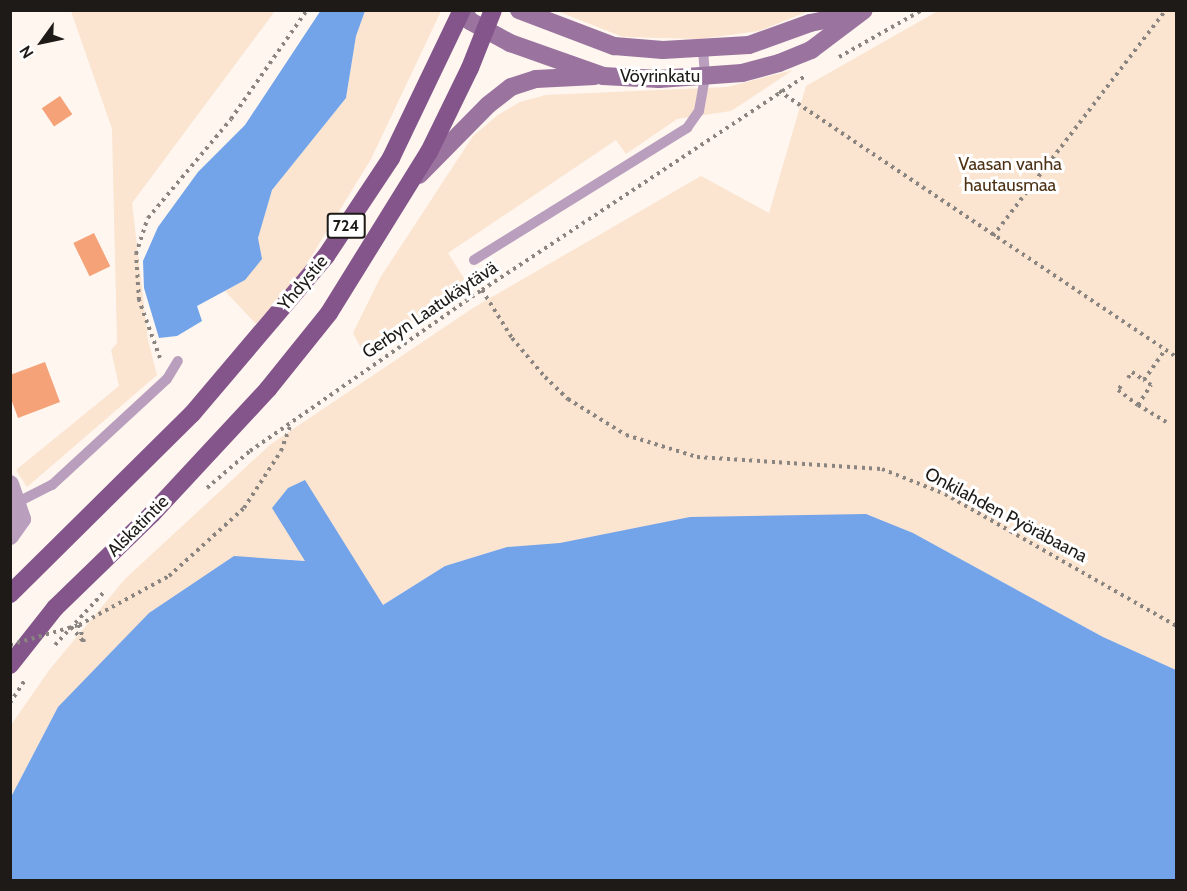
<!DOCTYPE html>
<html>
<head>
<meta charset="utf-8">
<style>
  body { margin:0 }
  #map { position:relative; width:1187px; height:891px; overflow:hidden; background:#fef6ef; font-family:Cabin,sans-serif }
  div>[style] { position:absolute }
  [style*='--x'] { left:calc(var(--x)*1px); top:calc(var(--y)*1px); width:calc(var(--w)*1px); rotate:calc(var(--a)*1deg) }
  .green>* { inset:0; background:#fbe4d0 }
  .water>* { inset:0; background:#73a4e9 }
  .building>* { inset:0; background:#f6a278; transform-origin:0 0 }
  .path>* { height:4px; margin-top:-2px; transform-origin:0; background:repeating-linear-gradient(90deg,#8a8580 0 3px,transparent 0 7.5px) }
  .lane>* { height:10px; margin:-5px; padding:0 5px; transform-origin:5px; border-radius:5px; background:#b99fbd }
  .street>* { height:18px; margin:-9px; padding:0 9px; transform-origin:9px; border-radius:9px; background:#b99fbd }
  .secondary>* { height:18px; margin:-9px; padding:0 9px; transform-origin:9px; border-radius:9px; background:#9a749f }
  .primary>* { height:18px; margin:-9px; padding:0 9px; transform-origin:9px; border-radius:9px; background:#83558a }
  .path-bridge>* { height:4px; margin-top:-2px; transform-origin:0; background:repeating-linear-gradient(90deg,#8a8580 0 3px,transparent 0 7.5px) }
  span { translate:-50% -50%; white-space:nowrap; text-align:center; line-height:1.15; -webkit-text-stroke:6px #fff; paint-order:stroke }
  .shield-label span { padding:2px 4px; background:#fff; border:2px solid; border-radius:4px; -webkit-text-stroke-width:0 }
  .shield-label { font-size:16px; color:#1d1a17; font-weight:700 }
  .street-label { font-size:18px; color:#1d1a17 }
  .park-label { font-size:18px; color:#4e3216 }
  .frame { position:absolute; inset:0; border:12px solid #1d1a17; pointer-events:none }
  .north { position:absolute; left:12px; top:12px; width:60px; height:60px; -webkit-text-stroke:4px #fff; paint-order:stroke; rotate:237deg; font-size:16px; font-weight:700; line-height:24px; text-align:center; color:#1d1a17 }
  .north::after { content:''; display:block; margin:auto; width:21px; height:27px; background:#1d1a17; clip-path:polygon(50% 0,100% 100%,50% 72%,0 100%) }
</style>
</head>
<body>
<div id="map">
  <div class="green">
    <div style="clip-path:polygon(71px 11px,275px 11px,132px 203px,148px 340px,157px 375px,27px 487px,16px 470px,119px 386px,111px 350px,117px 343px,112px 129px)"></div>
    <div style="clip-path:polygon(365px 11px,441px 11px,371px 159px,303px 270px,256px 324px,225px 291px,245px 280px,272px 190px,346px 98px,356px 36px)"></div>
    <div style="clip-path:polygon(557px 11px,809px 11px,759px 31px,700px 39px,623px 37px)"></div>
    <div style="clip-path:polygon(938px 11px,1176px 11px,1176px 670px,1103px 637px,913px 533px,507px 547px,445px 566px,383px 605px,306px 561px,266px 558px,58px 707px,11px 797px,11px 725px,50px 669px,125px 579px,271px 444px,473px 308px,701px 176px,769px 213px,806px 86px)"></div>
    <div style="clip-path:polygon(793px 70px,731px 111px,677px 119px,626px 154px,616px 140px,448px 253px,470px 288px,364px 354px,353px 333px,380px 278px,473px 136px,498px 115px,520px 102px,546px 95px,727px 87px)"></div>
  </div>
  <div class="water">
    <div style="clip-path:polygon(321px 10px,365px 11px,356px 36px,346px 98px,272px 190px,258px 238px,262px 259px,245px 280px,197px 306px,202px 321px,177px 336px,159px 338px,144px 288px,143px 261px,158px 227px,198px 172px,245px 125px)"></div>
    <div style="clip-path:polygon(305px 480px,383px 605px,445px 566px,507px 547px,560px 543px,690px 517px,866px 514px,913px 533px,1103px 637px,1176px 670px,1176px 880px,11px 880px,11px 797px,58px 707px,149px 613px,234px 556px,305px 561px,272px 508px,288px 488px)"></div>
  </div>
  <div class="building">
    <div style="left:60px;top:96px;width:22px;height:22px;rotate:56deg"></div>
    <div style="left:94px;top:233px;width:37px;height:23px;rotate:64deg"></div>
    <div style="clip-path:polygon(45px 362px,60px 402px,18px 418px,10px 396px,10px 375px)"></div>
  </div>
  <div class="path">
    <div style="--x:839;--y:57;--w:95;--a:-29.5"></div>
    <div style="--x:779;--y:91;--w:478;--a:33.8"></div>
    <div style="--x:993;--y:236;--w:285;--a:-52.6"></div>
    <div style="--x:482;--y:290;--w:57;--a:58"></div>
    <div style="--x:512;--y:338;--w:51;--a:49.8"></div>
    <div style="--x:545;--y:377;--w:32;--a:44"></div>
    <div style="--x:568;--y:399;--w:68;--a:31.8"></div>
    <div style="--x:626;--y:435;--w:74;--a:17.2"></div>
    <div style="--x:697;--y:457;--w:185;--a:3.7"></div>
    <div style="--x:882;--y:469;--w:68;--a:21.6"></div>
    <div style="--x:945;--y:494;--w:266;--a:29.7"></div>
    <div style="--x:160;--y:358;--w:62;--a:-109.9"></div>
    <div style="--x:139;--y:300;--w:46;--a:-93.7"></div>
    <div style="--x:136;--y:254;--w:38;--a:-72"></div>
    <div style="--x:148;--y:218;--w:129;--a:-50"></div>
    <div style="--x:231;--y:119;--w:133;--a:-55.1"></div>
    <div style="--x:1128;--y:378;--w:7;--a:-56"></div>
    <div style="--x:1132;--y:372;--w:14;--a:34"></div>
    <div style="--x:1144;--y:380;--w:37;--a:-55"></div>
    <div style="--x:1121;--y:386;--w:5;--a:127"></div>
    <div style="--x:1118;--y:390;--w:25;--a:37"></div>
    <div style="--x:1138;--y:405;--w:24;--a:-57"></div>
    <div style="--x:1151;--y:385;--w:9;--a:-144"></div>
    <div style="--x:1138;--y:405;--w:33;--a:31"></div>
    <div style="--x:281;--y:451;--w:30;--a:-70"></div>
    <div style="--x:207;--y:488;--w:57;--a:-40.7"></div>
    <div style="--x:250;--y:451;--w:282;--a:-34.8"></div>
    <div style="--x:482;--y:290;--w:386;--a:-33.5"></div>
    <div style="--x:71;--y:627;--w:20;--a:49"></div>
    <div style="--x:84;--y:642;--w:18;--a:-106"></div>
    <div style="--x:55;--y:645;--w:74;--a:-47.2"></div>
    <div style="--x:10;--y:703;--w:27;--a:-57"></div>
  </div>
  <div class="lane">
    <div style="--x:474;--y:260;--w:251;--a:-31.8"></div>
    <div style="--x:687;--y:128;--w:21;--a:-55"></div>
    <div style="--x:699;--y:111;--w:35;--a:-80"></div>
    <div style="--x:705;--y:77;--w:27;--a:-94"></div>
    <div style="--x:18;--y:502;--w:38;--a:-27"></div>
    <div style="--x:52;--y:485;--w:156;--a:-42.7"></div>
    <div style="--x:167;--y:379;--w:21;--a:-59"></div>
  </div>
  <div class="street">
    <div style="--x:10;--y:484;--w:37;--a:71"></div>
    <div style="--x:22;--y:519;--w:21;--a:125"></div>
  </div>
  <div class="secondary">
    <div style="--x:463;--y:10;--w:13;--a:58"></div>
    <div style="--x:470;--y:21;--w:46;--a:28.8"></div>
    <div style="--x:510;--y:43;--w:99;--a:19.5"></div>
    <div style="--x:603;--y:76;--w:56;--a:3.1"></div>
    <div style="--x:659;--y:79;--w:83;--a:-4.1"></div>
    <div style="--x:742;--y:73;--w:38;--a:-15"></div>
    <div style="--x:779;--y:63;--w:35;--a:-22"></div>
    <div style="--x:811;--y:50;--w:66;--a:-37"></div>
    <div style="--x:519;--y:10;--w:102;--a:20.8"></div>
    <div style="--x:614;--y:46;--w:49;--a:4.7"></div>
    <div style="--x:663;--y:50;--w:86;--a:-3.3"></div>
    <div style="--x:749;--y:45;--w:65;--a:-19.8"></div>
    <div style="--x:810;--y:23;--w:46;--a:-11.3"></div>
    <div style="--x:419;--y:175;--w:98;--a:-45.4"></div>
    <div style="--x:488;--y:105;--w:29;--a:-38"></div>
    <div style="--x:511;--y:87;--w:26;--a:-18"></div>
    <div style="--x:536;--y:79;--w:59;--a:-2.9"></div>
  </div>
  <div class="primary">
    <div style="--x:10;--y:594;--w:256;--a:-44.7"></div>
    <div style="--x:192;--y:414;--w:207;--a:-49.7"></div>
    <div style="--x:326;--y:256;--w:118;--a:-56.4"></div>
    <div style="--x:391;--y:158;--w:164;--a:-64.4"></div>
    <div style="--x:10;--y:665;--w:73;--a:-51.7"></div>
    <div style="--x:55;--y:608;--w:135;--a:-44.1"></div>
    <div style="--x:152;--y:514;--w:171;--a:-47.1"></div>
    <div style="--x:268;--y:389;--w:97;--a:-51.2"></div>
    <div style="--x:329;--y:313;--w:190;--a:-58.2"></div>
    <div style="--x:429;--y:152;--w:93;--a:-64"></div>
    <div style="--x:470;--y:68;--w:62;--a:-68.4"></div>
  </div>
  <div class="path-bridge">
    <div style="--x:10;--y:645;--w:72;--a:-16.2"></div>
    <div style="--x:79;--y:625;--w:102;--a:-28.6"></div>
    <div style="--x:169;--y:576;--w:101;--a:-42.2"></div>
    <div style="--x:244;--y:508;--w:68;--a:-57"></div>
  </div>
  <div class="shield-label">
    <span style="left:346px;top:226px">724</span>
  </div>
  <div class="street-label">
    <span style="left:660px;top:76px">Vöyrinkatu</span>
    <span style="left:303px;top:283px;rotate:-50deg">Yhdystie</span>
    <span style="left:430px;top:310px;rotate:-34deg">Gerbyn Laatukäytävä</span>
    <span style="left:1006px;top:515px;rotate:28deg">Onkilahden Pyöräbaana</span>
    <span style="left:138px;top:526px;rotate:-45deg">Alskatintie</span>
  </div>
  <div class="park-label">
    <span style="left:1010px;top:175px">Vaasan vanha<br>hautausmaa</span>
  </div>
  <div class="frame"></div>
  <div class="north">N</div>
</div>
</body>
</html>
